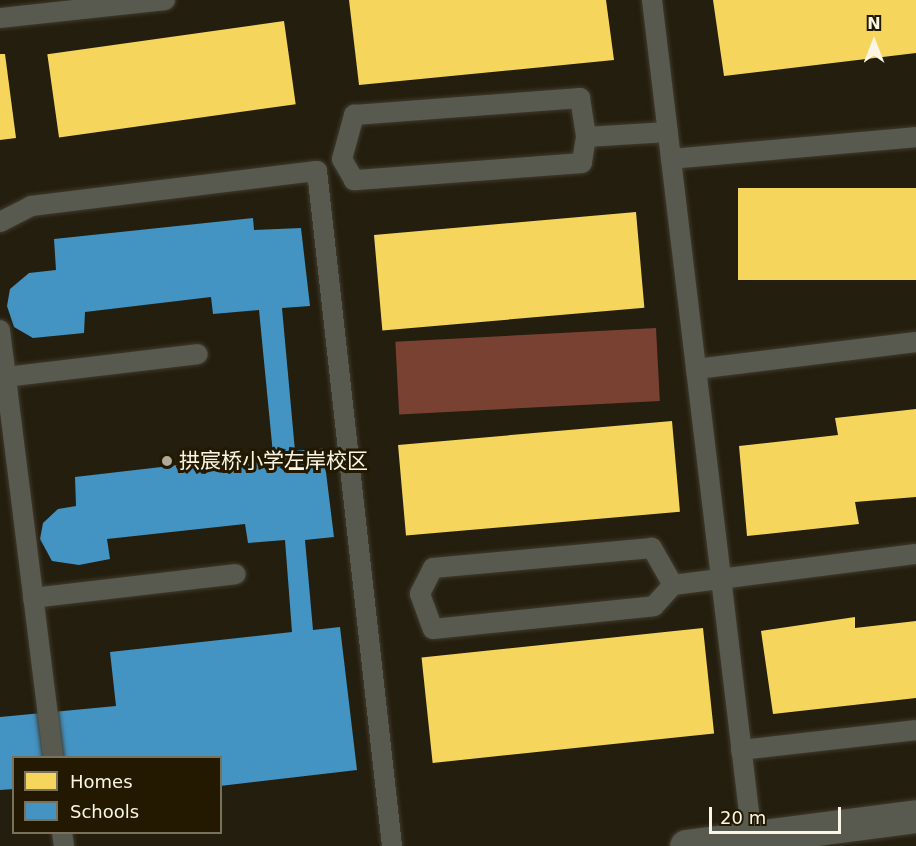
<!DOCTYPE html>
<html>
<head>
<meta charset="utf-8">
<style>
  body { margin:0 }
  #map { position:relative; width:916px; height:846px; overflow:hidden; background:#241e0e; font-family:"DejaVu Sans","Noto Sans SC",sans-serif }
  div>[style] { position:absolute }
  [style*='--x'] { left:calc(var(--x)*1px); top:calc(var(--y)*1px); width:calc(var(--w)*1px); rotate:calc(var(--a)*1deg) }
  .forest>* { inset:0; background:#794132; transform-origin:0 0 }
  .homes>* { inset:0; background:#f6d55c; transform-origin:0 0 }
  .schools>* { inset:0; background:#4393c3 }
  .roads { filter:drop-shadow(0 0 2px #403b2e) drop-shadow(0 0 2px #403b2e) }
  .service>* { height:20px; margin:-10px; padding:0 10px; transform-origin:10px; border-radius:10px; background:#595a4f }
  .minor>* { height:33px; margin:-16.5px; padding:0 16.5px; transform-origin:16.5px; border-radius:16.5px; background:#595a4f }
  .dots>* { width:16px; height:16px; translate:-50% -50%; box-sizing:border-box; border:3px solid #221900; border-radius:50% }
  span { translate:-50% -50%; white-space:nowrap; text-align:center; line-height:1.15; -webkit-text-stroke:6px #221900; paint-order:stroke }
  .poi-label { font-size:21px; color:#faf5e4 }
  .left { translate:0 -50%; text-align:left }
  .legend { position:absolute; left:12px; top:756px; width:210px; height:78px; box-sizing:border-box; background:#221900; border:2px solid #78715b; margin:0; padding:8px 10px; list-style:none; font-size:18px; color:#faf5e4 }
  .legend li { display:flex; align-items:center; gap:12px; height:30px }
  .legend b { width:30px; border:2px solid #78715b }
  .north { position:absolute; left:844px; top:12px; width:60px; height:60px; -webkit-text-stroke:4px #221900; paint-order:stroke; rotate:0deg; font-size:16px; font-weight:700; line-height:24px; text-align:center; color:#faf5e4 }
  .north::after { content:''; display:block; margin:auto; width:21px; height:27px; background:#faf5e4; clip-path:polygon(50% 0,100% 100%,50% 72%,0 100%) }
  .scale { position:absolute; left:709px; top:807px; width:132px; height:27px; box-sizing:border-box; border:3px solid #faf5e4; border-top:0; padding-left:8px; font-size:18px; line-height:21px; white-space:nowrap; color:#faf5e4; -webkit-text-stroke:4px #221900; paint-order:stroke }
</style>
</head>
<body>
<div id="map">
  <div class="forest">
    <div style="left:656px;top:328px;width:73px;height:261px;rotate:87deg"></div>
  </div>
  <div class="homes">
    <div style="clip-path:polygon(349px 0,606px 0,614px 60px,359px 85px)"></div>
    <div style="clip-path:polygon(713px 0,916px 0,916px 53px,724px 76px)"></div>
    <div style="left:284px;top:21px;width:84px;height:239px;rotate:82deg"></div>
    <div style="clip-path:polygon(0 54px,5px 54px,16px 138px,0 140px)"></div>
    <div style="left:916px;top:188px;width:92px;height:178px;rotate:90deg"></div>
    <div style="left:636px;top:212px;width:96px;height:263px;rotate:85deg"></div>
    <div style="clip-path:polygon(916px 409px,916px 497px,855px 502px,859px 524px,747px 536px,739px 446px,838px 435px,835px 418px)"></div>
    <div style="left:672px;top:421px;width:91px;height:275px;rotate:85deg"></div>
    <div style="clip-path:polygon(855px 617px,855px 628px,916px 621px,916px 698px,773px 714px,761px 631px)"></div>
    <div style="left:703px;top:628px;width:106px;height:283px;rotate:84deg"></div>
  </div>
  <div class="schools">
    <div style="clip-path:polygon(253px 218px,254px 230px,301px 228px,310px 306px,282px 308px,295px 451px,323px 448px,334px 537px,305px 540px,313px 630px,340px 627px,357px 770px,220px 786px,220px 758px,14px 758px,14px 789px,0 790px,0 717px,116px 706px,110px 652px,292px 632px,285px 540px,248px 543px,245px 524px,107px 539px,110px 559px,79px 565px,52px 561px,40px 539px,43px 523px,58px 509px,76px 506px,75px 477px,273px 454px,259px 310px,213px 314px,211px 297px,85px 312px,84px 333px,33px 338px,14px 327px,7px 306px,10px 289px,29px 273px,56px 270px,54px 239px)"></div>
  </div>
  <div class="roads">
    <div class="service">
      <div style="--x:652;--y:0;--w:844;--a:83.19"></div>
      <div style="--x:0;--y:18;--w:166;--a:-6.2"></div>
      <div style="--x:586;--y:137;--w:26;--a:99"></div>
      <div style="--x:582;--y:163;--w:229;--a:175.7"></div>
      <div style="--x:354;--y:180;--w:24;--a:-120"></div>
      <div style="--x:342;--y:159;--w:46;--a:-74.7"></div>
      <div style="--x:354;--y:115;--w:227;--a:-4.3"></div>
      <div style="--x:580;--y:98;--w:39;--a:81"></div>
      <div style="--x:586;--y:137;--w:82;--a:-3.5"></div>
      <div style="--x:671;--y:159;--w:246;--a:-5.1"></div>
      <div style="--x:0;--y:222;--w:35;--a:-27"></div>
      <div style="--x:31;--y:206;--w:288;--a:-7"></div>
      <div style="--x:317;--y:171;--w:679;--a:83.66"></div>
      <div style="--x:0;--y:330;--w:431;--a:82.9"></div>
      <div style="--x:696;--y:369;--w:222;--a:-7"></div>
      <div style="--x:6;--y:377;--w:193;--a:-6.8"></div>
      <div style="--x:673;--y:585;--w:43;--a:-119.6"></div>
      <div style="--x:652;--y:548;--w:220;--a:174.8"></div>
      <div style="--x:433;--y:568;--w:29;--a:117"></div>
      <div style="--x:420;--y:594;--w:37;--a:70"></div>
      <div style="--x:433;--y:629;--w:222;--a:-5.9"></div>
      <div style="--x:654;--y:606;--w:28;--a:-48"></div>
      <div style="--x:673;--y:585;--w:245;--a:-7.3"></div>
      <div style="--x:33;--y:598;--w:204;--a:-6.7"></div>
      <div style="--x:741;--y:750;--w:176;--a:-6.5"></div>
      <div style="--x:62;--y:832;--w:14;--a:82"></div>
    </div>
    <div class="minor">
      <div style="--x:686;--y:846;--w:232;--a:-7.4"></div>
    </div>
  </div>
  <div class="dots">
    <div style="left:167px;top:461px;background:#afaa99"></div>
  </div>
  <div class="poi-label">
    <span class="left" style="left:179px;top:461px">拱宸桥小学左岸校区</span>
  </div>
  <ul class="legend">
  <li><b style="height:16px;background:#f6d55c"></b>Homes</li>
  <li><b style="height:16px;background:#4393c3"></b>Schools</li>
  </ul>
  <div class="north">N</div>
  <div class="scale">20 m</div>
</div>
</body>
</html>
